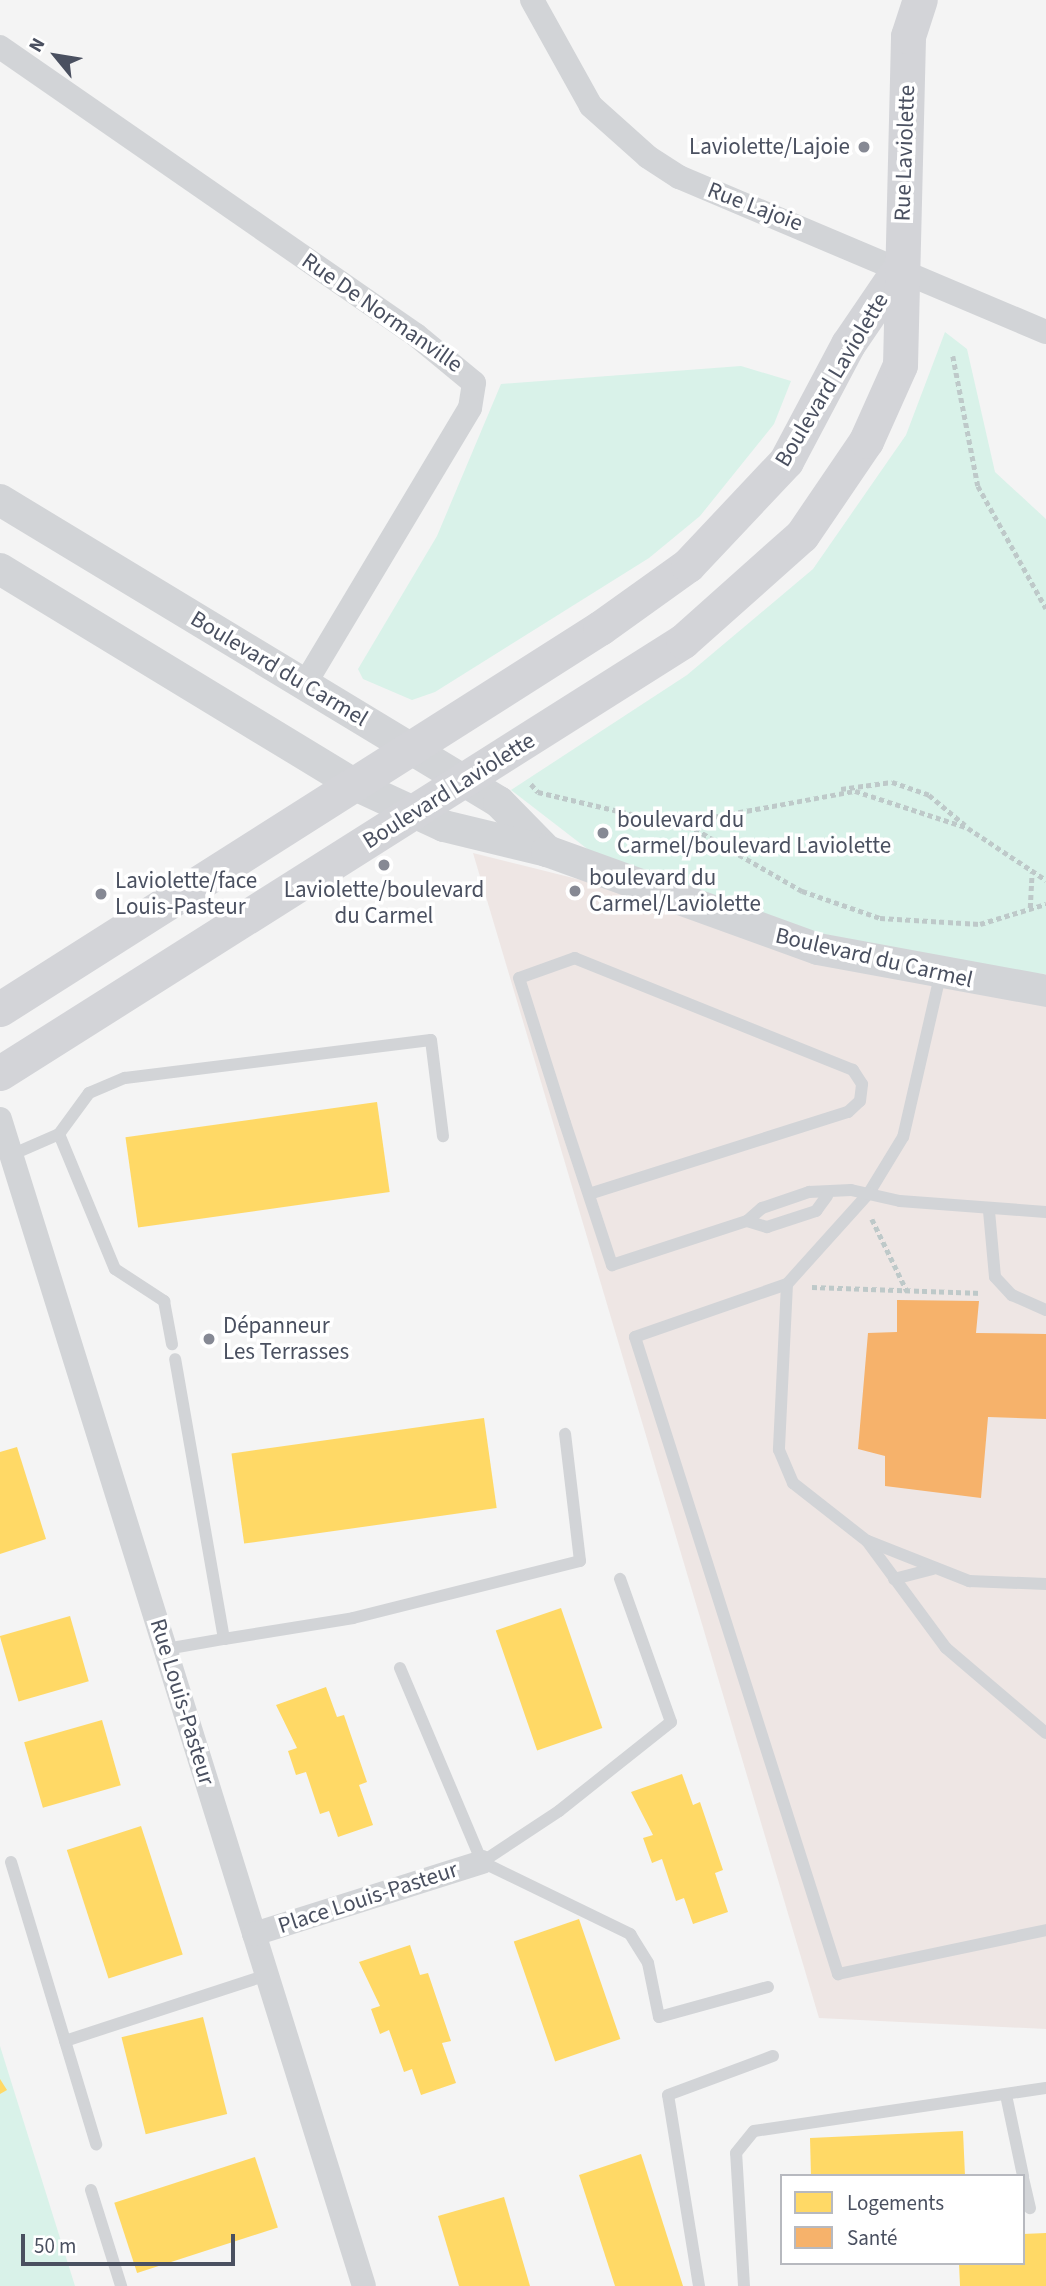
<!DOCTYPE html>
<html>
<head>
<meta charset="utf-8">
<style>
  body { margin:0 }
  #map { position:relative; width:1046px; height:2286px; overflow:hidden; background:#f4f4f4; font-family:"Source Sans 3",sans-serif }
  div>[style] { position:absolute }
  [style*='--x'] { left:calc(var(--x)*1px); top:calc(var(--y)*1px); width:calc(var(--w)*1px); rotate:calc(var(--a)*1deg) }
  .medical>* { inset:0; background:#eee6e4 }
  .green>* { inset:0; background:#d9f2e9 }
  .homes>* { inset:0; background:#ffd966; transform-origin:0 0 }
  .health>* { inset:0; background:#f6b26b }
  .path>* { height:4.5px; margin-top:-2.25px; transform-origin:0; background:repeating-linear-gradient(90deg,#bec9c9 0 5px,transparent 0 8.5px) }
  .service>* { height:12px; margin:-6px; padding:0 6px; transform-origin:6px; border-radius:6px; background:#d2d4d7 }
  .minor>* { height:24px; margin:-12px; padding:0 12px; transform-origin:12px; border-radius:12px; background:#d2d4d7 }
  .tertiary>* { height:32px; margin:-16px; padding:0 16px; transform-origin:16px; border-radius:16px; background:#d2d4d7 }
  .secondary>* { height:35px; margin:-17.5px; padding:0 17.5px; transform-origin:17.5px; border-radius:17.5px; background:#d3d4d8 }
  .dots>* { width:19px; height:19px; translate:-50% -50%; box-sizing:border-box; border:4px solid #fff; border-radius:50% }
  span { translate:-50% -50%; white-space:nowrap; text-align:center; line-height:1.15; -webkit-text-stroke:7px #fff; paint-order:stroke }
  .poi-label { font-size:23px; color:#4a5060 }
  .right { translate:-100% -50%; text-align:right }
  .left { translate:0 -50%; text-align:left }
  .street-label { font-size:23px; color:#4a5060 }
  .legend { position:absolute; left:780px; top:2174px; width:245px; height:91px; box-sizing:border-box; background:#fff; border:2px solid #b7b9bf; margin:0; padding:9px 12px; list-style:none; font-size:21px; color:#4a5060 }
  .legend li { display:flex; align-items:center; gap:14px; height:35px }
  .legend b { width:35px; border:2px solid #b7b9bf }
  .north { position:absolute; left:21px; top:21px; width:70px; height:70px; -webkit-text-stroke:5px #fff; paint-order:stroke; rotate:300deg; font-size:19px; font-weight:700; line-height:28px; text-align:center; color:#4a5060 }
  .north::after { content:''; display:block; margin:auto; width:24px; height:32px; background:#4a5060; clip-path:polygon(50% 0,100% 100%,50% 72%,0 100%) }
  .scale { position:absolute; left:21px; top:2234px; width:214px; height:32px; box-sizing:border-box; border:4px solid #4a5060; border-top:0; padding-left:9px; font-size:21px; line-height:24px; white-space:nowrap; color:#4a5060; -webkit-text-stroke:5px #fff; paint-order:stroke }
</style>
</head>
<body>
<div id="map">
  <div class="medical">
    <div style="clip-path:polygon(473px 853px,1046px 996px,1046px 2029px,819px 2018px)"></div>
  </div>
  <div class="green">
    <div style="clip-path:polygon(945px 332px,967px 349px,995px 472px,1046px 519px,1046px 974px,973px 970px,837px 943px,616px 871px,511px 790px,687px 675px,813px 569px,906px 435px)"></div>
    <div style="clip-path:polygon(741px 366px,791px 381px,774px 424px,700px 516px,649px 558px,435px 692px,412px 700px,363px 679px,358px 669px,437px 536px,501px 384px)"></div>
    <div style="clip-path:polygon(0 2046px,75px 2286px,0 2286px)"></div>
  </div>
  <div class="homes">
    <div style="left:377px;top:1102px;width:91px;height:254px;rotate:82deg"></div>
    <div style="left:484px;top:1418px;width:91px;height:255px;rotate:82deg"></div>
    <div style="clip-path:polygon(17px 1447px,46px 1539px,0 1554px,0 1452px)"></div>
    <div style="left:561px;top:1608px;width:127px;height:69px;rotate:71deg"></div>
    <div style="left:70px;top:1616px;width:68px;height:73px;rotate:74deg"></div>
    <div style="clip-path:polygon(326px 1687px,337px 1717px,344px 1715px,367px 1782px,359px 1785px,373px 1825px,338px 1837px,329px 1811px,320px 1814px,306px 1772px,296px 1775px,288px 1751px,297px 1748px,276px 1705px)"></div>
    <div style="left:102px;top:1720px;width:68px;height:81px;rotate:74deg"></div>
    <div style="clip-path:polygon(682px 1774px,693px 1805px,700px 1802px,723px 1870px,715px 1873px,728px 1912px,693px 1924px,684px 1898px,676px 1901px,662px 1859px,652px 1863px,643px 1838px,653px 1835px,631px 1792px)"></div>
    <div style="left:141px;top:1826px;width:135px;height:78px;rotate:72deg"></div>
    <div style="left:579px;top:1919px;width:127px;height:69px;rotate:71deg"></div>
    <div style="clip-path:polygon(410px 1945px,420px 1975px,428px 1973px,451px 2041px,442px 2043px,456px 2083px,421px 2095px,412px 2069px,404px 2072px,389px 2030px,380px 2034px,371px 2009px,380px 2006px,359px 1962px)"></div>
    <div style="left:203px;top:2017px;width:100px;height:84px;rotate:76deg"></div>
    <div style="clip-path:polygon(0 2079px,7px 2090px,0 2094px)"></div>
    <div style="clip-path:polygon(963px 2131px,965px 2176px,811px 2176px,810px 2138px)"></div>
    <div style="clip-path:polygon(641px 2154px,683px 2286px,615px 2286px,579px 2175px)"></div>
    <div style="left:255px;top:2157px;width:74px;height:148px;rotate:72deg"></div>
    <div style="clip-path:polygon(504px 2197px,530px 2286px,459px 2286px,438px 2216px)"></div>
    <div style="clip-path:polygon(1046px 2233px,1046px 2286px,960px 2286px,959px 2263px,1023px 2263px,1023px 2234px)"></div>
  </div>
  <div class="health">
    <div style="clip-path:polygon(897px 1300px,979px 1301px,976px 1333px,1046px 1334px,1046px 1419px,988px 1417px,981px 1498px,885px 1486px,885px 1456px,858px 1449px,868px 1333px,897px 1332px)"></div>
  </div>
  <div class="path">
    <div style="--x:953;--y:356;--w:132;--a:79.1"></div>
    <div style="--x:978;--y:486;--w:140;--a:60.9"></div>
    <div style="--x:531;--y:784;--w:11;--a:49"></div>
    <div style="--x:538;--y:792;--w:161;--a:13.3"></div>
    <div style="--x:695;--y:829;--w:124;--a:30.1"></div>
    <div style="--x:802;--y:891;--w:83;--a:19.1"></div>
    <div style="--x:880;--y:918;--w:100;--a:3.4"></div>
    <div style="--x:980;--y:924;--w:69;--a:-16.9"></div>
    <div style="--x:841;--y:789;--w:51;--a:-7.8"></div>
    <div style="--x:892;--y:782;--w:39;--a:19"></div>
    <div style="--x:929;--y:795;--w:47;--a:39.8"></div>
    <div style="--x:680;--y:823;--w:178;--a:-10.4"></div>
    <div style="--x:855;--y:791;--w:119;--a:18.1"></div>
    <div style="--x:968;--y:828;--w:94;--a:33.7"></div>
    <div style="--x:1030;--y:908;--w:35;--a:-87"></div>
    <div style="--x:872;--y:1219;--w:80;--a:64.1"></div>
    <div style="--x:812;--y:1287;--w:170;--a:2"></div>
  </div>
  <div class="service">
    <div style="--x:940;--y:976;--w:165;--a:102.9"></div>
    <div style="--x:903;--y:1137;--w:66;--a:121.3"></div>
    <div style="--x:869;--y:1193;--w:122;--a:132"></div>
    <div style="--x:787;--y:1284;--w:166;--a:92.8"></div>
    <div style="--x:779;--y:1450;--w:36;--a:67"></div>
    <div style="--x:793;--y:1483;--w:94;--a:38.1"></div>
    <div style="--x:867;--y:1541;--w:133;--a:53.6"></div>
    <div style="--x:946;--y:1648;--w:131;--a:40.4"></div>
    <div style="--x:59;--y:1134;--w:146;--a:67.5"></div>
    <div style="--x:115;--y:1269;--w:59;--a:33.1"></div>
    <div style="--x:164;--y:1301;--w:44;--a:79.5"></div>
    <div style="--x:11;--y:1155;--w:52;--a:-23.6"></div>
    <div style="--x:59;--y:1134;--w:51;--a:-53.8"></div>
    <div style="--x:89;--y:1093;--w:39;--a:-23"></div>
    <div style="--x:125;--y:1078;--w:308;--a:-7.1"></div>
    <div style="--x:431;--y:1040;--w:97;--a:82.9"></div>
    <div style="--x:589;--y:1194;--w:272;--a:-17.6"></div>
    <div style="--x:848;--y:1112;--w:16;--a:-43"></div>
    <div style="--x:860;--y:1101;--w:17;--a:-83"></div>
    <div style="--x:862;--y:1084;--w:17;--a:-123"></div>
    <div style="--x:853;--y:1070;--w:300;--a:-158.1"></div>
    <div style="--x:575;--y:958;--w:59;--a:160.3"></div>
    <div style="--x:519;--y:978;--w:152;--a:72.4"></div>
    <div style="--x:565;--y:1123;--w:150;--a:71.7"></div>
    <div style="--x:612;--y:1265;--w:142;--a:-18.1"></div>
    <div style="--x:747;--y:1221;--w:20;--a:-41"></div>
    <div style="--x:762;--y:1208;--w:50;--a:-18.8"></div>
    <div style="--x:809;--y:1192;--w:42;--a:-2.7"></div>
    <div style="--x:851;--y:1190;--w:50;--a:12.7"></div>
    <div style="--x:900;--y:1201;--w:146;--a:4.3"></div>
    <div style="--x:989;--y:1211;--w:66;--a:84.8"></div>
    <div style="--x:995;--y:1277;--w:25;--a:47"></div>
    <div style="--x:1012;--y:1295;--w:37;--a:24"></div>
    <div style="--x:747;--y:1221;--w:21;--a:17"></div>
    <div style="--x:767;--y:1227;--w:52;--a:-18.1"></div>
    <div style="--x:816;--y:1211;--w:19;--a:-54"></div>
    <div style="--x:787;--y:1284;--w:161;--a:160.8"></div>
    <div style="--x:635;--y:1337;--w:669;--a:72.32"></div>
    <div style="--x:838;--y:1974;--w:213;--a:-11.9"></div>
    <div style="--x:868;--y:1541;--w:109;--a:21.6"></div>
    <div style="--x:969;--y:1581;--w:77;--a:2.2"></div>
    <div style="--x:894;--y:1579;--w:40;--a:-14.4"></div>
    <div style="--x:224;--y:1639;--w:131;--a:-9.2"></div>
    <div style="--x:353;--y:1618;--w:234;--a:-14.1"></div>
    <div style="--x:580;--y:1561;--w:128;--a:-96.7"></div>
    <div style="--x:166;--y:1649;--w:59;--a:-9.8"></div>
    <div style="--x:224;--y:1639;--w:284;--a:-99.9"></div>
    <div style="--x:400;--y:1668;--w:211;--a:67.1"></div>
    <div style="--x:482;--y:1862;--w:165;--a:25.9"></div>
    <div style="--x:630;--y:1934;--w:34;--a:58"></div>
    <div style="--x:648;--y:1963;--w:55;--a:78.5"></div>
    <div style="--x:659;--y:2017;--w:113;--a:-15.4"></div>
    <div style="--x:11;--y:1862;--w:295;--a:73.2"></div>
    <div style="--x:482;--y:1862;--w:92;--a:-33.5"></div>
    <div style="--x:559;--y:1811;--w:143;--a:-38.5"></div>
    <div style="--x:671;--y:1722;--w:152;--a:-109.6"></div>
    <div style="--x:65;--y:2041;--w:213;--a:-18.1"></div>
    <div style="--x:1006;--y:2095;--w:83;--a:78.1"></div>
    <div style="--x:1023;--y:2178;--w:31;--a:77"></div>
    <div style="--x:91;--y:2190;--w:101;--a:72.6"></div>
    <div style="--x:699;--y:2286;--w:193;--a:-99.2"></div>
    <div style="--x:668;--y:2095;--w:112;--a:-20.4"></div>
    <div style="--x:744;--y:2286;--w:133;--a:-93.4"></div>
    <div style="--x:736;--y:2153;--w:28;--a:-51"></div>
    <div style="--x:754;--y:2131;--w:295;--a:-8.4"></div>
  </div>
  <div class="minor">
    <div style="--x:532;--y:0;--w:121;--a:60.9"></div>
    <div style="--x:591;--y:106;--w:76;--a:41.8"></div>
    <div style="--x:648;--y:157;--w:37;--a:33"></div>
    <div style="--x:679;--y:177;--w:398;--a:22.9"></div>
    <div style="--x:0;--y:47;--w:506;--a:34.7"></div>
    <div style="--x:416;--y:335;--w:75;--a:39.6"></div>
    <div style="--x:474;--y:383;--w:25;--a:99"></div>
    <div style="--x:470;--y:408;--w:323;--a:120.9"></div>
    <div style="--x:0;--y:1119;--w:1222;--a:72.68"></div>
    <div style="--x:254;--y:1934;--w:239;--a:-17.5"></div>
  </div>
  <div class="tertiary">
    <div style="--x:0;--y:500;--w:583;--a:31.18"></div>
    <div style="--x:499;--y:802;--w:69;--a:45.6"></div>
    <div style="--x:0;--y:569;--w:413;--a:31.3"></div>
    <div style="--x:353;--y:784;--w:100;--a:24.8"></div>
    <div style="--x:444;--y:826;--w:106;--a:13.6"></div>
    <div style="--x:547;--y:851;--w:288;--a:19.9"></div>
    <div style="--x:818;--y:949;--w:232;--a:10.4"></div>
  </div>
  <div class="secondary">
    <div style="--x:0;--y:1009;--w:711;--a:-32.42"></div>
    <div style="--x:600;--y:628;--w:108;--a:-35.6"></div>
    <div style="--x:688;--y:565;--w:143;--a:-46.7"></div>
    <div style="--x:786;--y:461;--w:132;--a:-62.1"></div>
    <div style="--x:848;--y:344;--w:91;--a:-55.8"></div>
    <div style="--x:0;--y:1073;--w:808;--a:-32.31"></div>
    <div style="--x:683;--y:641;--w:159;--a:-41.7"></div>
    <div style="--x:802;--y:535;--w:114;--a:-55.8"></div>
    <div style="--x:866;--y:441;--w:83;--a:-65.9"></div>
    <div style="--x:900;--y:365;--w:329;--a:-88.6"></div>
    <div style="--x:908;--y:36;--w:38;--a:-72"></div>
  </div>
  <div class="dots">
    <div style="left:864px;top:147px;background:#868994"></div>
    <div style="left:603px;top:833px;background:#868994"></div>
    <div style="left:384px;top:865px;background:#868994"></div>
    <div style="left:575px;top:891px;background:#868994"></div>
    <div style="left:101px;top:894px;background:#868994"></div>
    <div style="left:209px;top:1339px;background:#868994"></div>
  </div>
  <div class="poi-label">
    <span class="right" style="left:850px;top:147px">Laviolette/Lajoie</span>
    <span class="left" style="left:617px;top:833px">boulevard du<br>Carmel/boulevard Laviolette</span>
    <span class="left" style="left:589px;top:891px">boulevard du<br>Carmel/Laviolette</span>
    <span class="left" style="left:115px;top:894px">Laviolette/face<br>Louis-Pasteur</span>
    <span style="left:384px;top:903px">Laviolette/boulevard<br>du Carmel</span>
    <span class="left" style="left:223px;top:1339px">Dépanneur<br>Les Terrasses</span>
  </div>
  <div class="street-label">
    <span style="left:905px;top:153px;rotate:-88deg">Rue Laviolette</span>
    <span style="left:755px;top:207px;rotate:21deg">Rue Lajoie</span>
    <span style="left:382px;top:313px;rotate:35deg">Rue De Normanville</span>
    <span style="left:832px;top:380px;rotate:-59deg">Boulevard Laviolette</span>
    <span style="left:279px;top:669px;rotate:31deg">Boulevard du Carmel</span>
    <span style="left:449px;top:791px;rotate:-32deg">Boulevard Laviolette</span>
    <span style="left:874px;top:958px;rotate:13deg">Boulevard du Carmel</span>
    <span style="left:182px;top:1702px;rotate:73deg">Rue Louis-Pasteur</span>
    <span style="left:368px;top:1898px;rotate:-18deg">Place Louis-Pasteur</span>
  </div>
  <ul class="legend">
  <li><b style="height:19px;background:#ffd966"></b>Logements</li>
  <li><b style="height:19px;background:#f6b26b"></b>Santé</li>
  </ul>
  <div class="north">N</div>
  <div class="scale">50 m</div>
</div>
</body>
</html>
